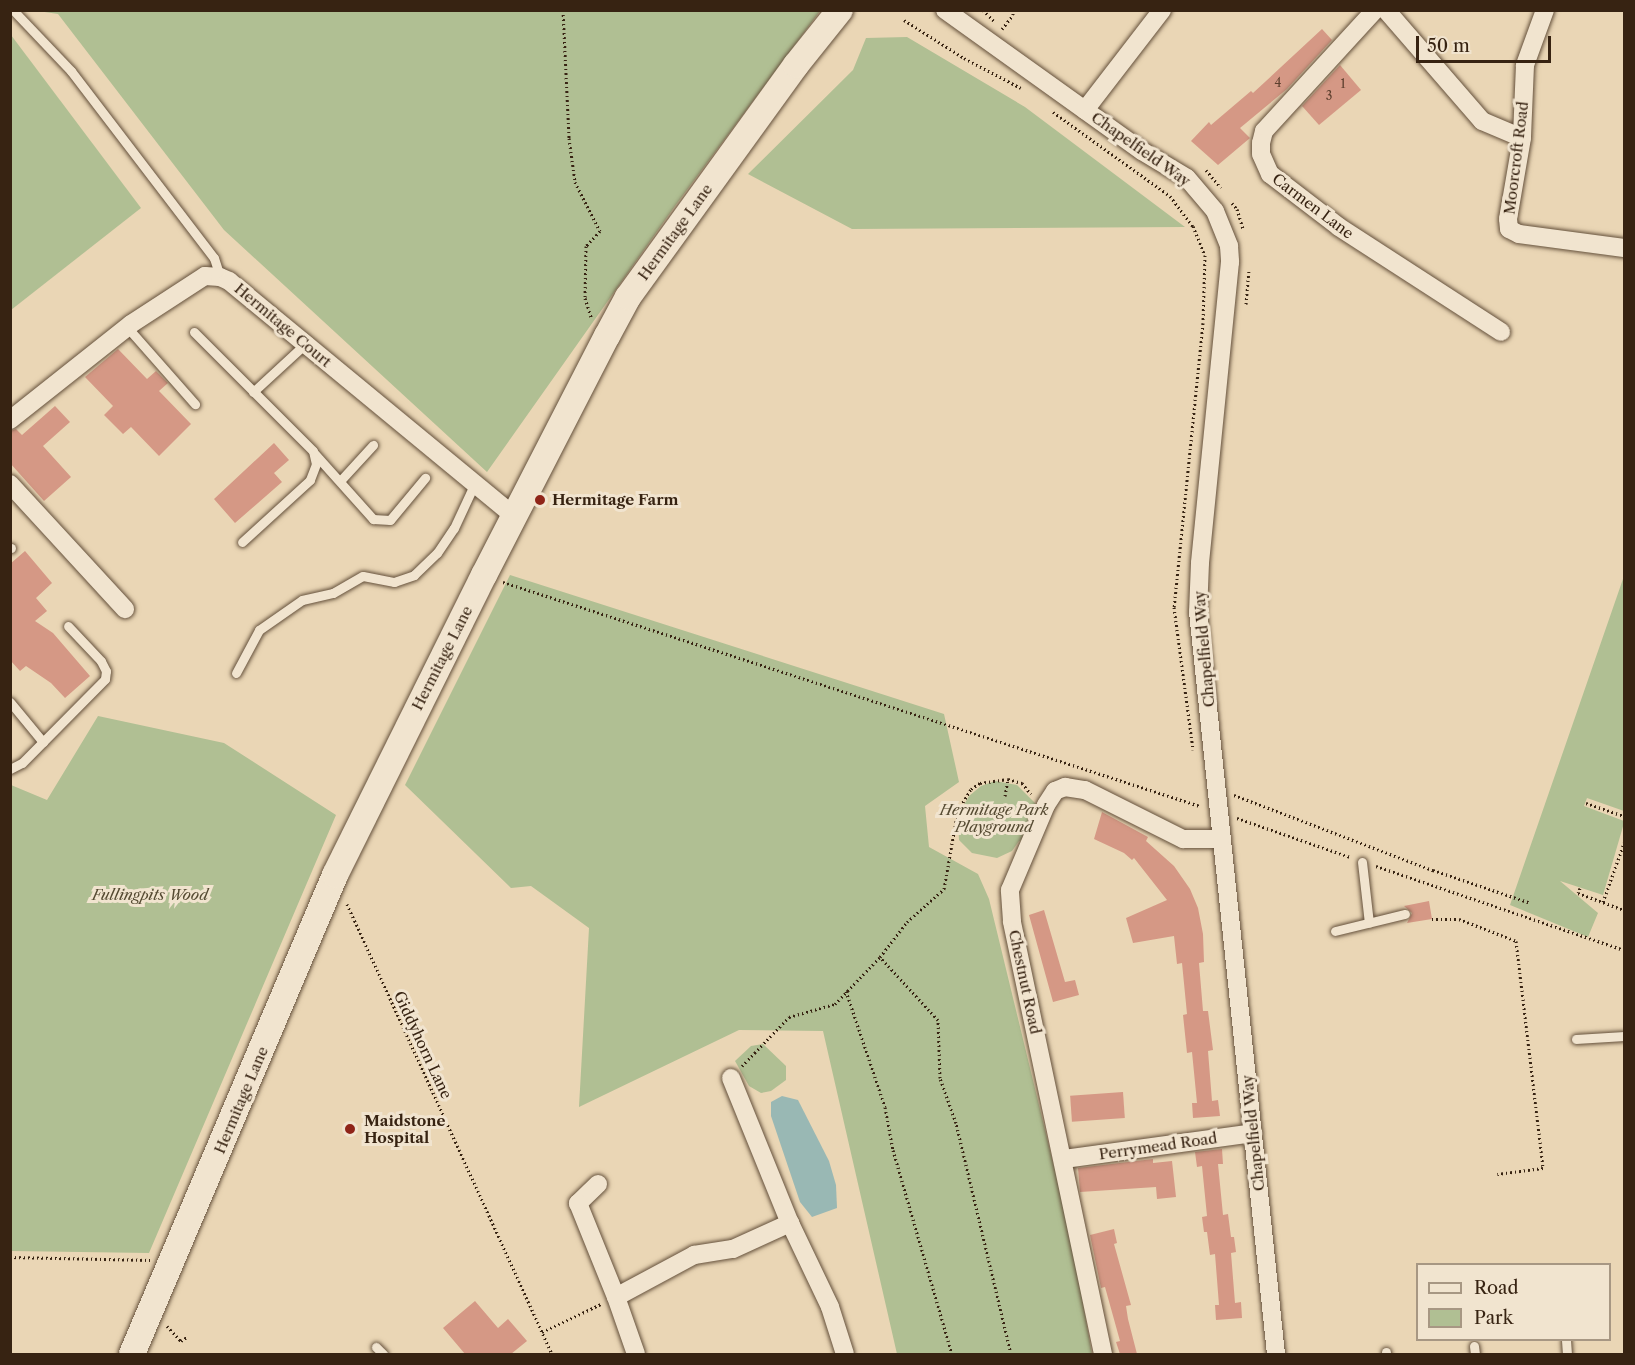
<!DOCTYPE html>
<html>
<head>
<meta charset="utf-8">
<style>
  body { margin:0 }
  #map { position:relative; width:1635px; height:1365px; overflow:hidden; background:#ead6b5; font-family:"Libre Caslon Text",serif }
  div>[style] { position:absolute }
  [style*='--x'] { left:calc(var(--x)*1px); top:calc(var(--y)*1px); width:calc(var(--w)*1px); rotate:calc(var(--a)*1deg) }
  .green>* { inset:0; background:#b0bf93 }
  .water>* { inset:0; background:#99b8b4 }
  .building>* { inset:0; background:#d59885; transform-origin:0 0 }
  .path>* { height:3px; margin-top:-1.5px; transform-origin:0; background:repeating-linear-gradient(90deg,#372312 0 1.5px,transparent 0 4.5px) }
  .roads { filter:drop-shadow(0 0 2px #64503b) drop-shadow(0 0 2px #64503b) }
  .lane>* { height:9px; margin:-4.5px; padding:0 4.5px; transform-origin:4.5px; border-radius:4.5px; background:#f1e4cf }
  .street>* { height:18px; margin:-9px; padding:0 9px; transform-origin:9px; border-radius:9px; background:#f1e4cf }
  .secondary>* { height:26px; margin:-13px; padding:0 13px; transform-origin:13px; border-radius:13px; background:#f1e4cf }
  .dots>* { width:16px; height:16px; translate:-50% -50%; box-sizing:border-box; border:3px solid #f1e4cf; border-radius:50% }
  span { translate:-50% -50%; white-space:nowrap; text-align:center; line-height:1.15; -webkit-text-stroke:6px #f1e4cf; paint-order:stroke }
  .number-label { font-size:12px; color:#5e402f }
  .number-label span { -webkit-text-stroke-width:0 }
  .street-label { font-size:15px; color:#372312 }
  .poi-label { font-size:15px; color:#372312; font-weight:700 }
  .left { translate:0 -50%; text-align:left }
  .park-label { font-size:15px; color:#554a32; font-style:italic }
  .frame { position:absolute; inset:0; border:12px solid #372312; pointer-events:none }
  .legend { position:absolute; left:1416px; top:1263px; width:195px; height:78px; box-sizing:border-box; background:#f1e4cf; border:2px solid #a79783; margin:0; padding:8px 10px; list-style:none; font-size:18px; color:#372312 }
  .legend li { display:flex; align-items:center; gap:12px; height:30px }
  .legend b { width:30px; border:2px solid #a79783 }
  .scale { position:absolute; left:1416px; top:36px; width:135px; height:27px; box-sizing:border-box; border:3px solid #372312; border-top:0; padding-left:8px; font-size:18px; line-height:21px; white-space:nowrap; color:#372312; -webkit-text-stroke:4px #f1e4cf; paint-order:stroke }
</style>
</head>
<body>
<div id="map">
  <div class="green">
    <div style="clip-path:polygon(38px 11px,820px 11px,675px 206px,487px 472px,224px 230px,58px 14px)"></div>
    <div style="clip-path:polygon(11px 35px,141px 208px,11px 310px)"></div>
    <div style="clip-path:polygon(907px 37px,1025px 107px,1185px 227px,852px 229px,748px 174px,853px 70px,866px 38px)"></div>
    <div style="clip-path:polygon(510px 575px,944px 714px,959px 782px,925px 806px,929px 847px,978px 874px,989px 899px,1072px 1241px,1092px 1354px,897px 1354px,823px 1031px,739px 1030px,579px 1107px,589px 928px,531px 886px,511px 888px,405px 785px)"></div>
    <div style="clip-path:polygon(1624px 576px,1624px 811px,1587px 798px,1584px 806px,1624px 821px,1624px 823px,1603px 895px,1560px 881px,1598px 913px,1588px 937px,1510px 905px)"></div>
    <div style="clip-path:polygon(98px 716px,224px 743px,336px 815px,149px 1253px,11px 1251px,11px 785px,47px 800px)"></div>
    <div style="clip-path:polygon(995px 781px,1017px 785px,1037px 805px,1025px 839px,1019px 841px,1012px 851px,997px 858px,972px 853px,959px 840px,958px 820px,961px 810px,969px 796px,981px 786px)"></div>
    <div style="clip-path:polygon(763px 1044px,786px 1066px,786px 1080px,771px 1091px,761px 1093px,749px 1086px,735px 1061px,751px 1046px)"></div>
  </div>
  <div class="water">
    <div style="clip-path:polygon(782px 1096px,798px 1100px,829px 1161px,836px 1185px,837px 1208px,812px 1217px,800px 1202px,771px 1116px,771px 1102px)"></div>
  </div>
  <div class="building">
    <div style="clip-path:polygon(1322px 29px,1332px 40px,1287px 89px,1240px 128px,1250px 138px,1218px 165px,1191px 141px,1209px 122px,1211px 125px,1251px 91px,1253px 93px)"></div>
    <div style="clip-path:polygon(1340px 65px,1361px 90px,1319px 125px,1302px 106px)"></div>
    <div style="clip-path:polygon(118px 349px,147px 379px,156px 371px,168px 383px,159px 391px,191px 424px,159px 456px,131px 427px,123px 434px,104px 415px,113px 406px,85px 377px)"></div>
    <div style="clip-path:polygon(55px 406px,70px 422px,43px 446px,71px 477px,44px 501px,10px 463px,10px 431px,16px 429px,22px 435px)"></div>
    <div style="clip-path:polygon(274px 443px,289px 460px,274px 473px,282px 482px,235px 523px,214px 499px)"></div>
    <div style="clip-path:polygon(25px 551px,52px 583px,36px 598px,47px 611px,35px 621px,53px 633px,90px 676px,65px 698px,51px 683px,26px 666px,20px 671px,10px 660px,10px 564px)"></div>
    <div style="clip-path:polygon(1102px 812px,1148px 837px,1146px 841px,1174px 866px,1190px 889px,1198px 908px,1203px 934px,1204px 962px,1199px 963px,1203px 1011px,1208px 1011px,1213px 1050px,1208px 1051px,1212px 1101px,1218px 1100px,1220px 1116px,1193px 1118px,1192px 1103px,1197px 1103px,1192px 1052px,1187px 1053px,1183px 1015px,1187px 1014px,1182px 963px,1177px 964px,1174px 936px,1133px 943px,1126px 918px,1167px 900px,1134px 858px,1132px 860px,1124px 853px,1094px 839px)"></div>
    <div style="clip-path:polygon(1429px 901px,1432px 919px,1407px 923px,1412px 913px,1404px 906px)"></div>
    <div style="clip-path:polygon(1044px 910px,1065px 982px,1075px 980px,1079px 995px,1053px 1002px,1029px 915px)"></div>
    <div style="left:1123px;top:1092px;width:26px;height:53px;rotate:86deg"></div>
    <div style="clip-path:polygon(1222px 1149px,1223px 1164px,1218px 1164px,1223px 1215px,1228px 1214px,1231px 1237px,1234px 1237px,1236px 1252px,1231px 1253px,1235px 1303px,1241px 1302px,1242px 1318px,1216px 1320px,1215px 1305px,1219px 1305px,1215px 1254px,1210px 1255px,1207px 1232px,1204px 1232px,1202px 1217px,1207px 1216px,1202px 1166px,1197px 1167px,1195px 1152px)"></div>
    <div style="clip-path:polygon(1153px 1159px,1153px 1163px,1172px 1161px,1176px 1197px,1157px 1199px,1156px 1187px,1080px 1192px,1078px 1168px)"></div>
    <div style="clip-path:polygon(1114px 1229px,1117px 1243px,1114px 1244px,1131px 1305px,1126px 1306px,1128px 1319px,1137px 1354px,1120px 1354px,1116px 1342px,1120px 1341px,1105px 1287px,1101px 1288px,1090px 1235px)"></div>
    <div style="clip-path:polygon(475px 1301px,498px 1328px,508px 1319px,527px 1341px,511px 1354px,465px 1354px,443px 1328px)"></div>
  </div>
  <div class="path">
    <div style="--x:563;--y:10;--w:128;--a:87.3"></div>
    <div style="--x:569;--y:138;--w:44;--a:82.2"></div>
    <div style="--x:575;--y:182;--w:55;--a:63"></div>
    <div style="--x:600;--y:231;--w:21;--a:133"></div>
    <div style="--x:586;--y:246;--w:52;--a:91.1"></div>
    <div style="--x:585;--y:298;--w:22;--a:72"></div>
    <div style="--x:983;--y:10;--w:17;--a:45"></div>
    <div style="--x:904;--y:20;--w:71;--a:32.3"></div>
    <div style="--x:964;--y:58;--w:64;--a:27.8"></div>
    <div style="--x:1002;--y:29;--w:18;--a:-52"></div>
    <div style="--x:1013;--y:15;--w:5;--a:-90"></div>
    <div style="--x:1053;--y:112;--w:144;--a:35.7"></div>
    <div style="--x:1170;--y:196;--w:38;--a:53"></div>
    <div style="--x:1193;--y:226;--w:31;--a:68"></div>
    <div style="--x:1205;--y:255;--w:68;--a:91.7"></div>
    <div style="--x:1203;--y:323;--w:285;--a:95.8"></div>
    <div style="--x:1174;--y:607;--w:144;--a:82.4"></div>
    <div style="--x:1206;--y:170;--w:23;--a:50"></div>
    <div style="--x:1232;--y:203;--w:8;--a:50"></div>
    <div style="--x:1237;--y:209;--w:21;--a:73"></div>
    <div style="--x:1246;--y:304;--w:33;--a:-85"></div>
    <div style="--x:503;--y:582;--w:732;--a:17.82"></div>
    <div style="--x:1234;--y:795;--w:213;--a:20.7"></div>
    <div style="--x:1433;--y:870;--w:103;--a:18.6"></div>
    <div style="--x:1005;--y:796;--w:17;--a:-80"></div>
    <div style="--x:1586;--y:803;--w:40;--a:18.9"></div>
    <div style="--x:1237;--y:818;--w:120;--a:19"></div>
    <div style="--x:1376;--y:866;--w:262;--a:18.7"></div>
    <div style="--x:1580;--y:888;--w:5;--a:112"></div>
    <div style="--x:1578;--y:893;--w:49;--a:20.3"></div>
    <div style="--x:1603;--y:902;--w:63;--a:-70.4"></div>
    <div style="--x:347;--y:904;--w:494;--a:65.5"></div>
    <div style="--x:1432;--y:919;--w:27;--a:0"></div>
    <div style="--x:1459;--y:919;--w:61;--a:21.1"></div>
    <div style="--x:1516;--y:941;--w:229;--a:83.2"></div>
    <div style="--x:1543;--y:1168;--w:46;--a:172.6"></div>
    <div style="--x:846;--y:991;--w:122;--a:71.4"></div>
    <div style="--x:885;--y:1107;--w:44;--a:79.5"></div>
    <div style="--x:893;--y:1150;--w:212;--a:73.9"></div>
    <div style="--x:742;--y:1066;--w:68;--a:-46.2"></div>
    <div style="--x:789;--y:1017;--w:48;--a:-15.8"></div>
    <div style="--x:835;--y:1004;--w:65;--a:-46.2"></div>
    <div style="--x:10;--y:1257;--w:140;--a:1.2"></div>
    <div style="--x:167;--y:1326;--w:21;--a:47"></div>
    <div style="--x:181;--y:1341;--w:7;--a:-34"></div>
    <div style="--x:542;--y:1332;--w:65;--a:-25.4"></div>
    <div style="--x:1011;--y:1354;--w:237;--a:-103.4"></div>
    <div style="--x:956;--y:1123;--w:48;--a:-109.6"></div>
    <div style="--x:940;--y:1078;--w:58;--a:-92"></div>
    <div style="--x:938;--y:1020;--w:86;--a:-132.6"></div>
    <div style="--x:880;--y:957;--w:44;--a:-52.4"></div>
    <div style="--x:907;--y:922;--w:50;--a:-41.7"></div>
    <div style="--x:944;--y:889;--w:80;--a:-80"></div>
    <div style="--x:958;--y:810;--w:25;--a:-58"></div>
    <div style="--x:971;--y:789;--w:11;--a:-34"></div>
    <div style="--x:980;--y:783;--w:28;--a:-8"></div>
    <div style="--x:1008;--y:779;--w:15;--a:16"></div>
    <div style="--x:1022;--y:783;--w:14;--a:51"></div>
  </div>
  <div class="roads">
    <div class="lane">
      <div style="--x:13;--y:10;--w:84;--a:46.4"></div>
      <div style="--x:71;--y:71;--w:235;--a:52.6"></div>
      <div style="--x:214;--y:258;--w:20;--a:72"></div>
      <div style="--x:127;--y:327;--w:103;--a:48.6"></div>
      <div style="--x:194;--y:332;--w:168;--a:45"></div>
      <div style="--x:313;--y:451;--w:13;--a:77"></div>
      <div style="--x:316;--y:464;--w:17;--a:111"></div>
      <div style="--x:310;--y:480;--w:92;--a:137.6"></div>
      <div style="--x:253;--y:392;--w:71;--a:-42.7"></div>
      <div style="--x:314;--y:453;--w:89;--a:48.2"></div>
      <div style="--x:373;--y:519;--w:17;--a:3"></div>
      <div style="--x:390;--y:520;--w:55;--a:-50.2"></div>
      <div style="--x:340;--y:481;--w:49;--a:-47.5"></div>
      <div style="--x:10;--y:548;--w:1;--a:0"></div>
      <div style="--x:236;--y:673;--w:49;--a:-61.9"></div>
      <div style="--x:259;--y:630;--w:52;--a:-34.9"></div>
      <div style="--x:302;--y:600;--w:32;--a:-13"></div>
      <div style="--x:333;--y:593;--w:34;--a:-30"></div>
      <div style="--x:363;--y:576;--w:32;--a:11"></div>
      <div style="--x:394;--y:582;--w:21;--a:-19"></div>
      <div style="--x:414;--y:575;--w:32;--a:-44"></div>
      <div style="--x:437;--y:553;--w:30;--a:-56"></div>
      <div style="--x:454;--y:528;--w:47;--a:-65.1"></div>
      <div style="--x:10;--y:702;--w:52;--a:50.5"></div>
      <div style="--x:10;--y:769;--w:13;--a:-27"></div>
      <div style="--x:22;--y:763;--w:118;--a:-45.3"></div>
      <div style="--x:105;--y:679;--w:8;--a:-83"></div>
      <div style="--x:106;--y:671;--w:11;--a:-117"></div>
      <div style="--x:101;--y:661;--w:48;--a:-133.3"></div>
      <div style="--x:1362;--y:862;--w:61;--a:83.5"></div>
      <div style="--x:1335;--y:931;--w:72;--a:-13.7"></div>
      <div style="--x:1576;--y:1039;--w:48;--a:-3.6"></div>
      <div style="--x:1566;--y:1340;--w:14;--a:86"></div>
      <div style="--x:1474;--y:1346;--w:8;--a:83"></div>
      <div style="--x:376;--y:1347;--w:10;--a:45"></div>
      <div style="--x:1386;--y:1352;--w:2;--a:90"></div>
    </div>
    <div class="street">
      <div style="--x:945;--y:10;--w:242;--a:35.6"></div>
      <div style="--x:1142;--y:151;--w:52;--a:31"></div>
      <div style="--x:1187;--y:178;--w:43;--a:49.7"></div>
      <div style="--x:1215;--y:211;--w:38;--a:68"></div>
      <div style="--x:1229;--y:246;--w:16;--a:86"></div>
      <div style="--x:1230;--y:262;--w:302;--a:95.7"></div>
      <div style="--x:1200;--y:563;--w:49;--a:92.3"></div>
      <div style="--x:1198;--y:612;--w:746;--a:84"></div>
      <div style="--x:1375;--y:10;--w:164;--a:132.5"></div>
      <div style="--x:1264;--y:131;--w:12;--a:104"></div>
      <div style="--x:1261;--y:143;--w:11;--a:90"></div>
      <div style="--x:1261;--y:154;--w:22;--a:66"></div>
      <div style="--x:1270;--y:174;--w:87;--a:37.5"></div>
      <div style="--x:1339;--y:227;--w:193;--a:32.9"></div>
      <div style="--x:1386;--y:10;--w:147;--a:49.1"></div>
      <div style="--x:1482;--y:121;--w:43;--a:23"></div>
      <div style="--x:1545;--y:10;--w:59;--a:110"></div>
      <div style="--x:1525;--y:65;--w:73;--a:92.4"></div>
      <div style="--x:1522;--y:138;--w:82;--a:99.8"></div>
      <div style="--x:1508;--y:219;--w:10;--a:84"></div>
      <div style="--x:1509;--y:229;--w:11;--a:27"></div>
      <div style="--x:1519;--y:234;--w:106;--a:7.6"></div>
      <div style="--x:1085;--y:110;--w:126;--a:-52.4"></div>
      <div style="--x:10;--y:420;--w:154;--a:-38.4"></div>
      <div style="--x:131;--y:324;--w:88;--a:-33"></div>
      <div style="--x:205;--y:276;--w:15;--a:4"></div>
      <div style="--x:220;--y:277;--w:10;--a:24"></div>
      <div style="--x:229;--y:281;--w:369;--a:39.5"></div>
      <div style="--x:10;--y:484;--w:170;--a:47.4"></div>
      <div style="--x:731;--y:1078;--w:157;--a:67.9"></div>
      <div style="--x:790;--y:1223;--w:93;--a:64.5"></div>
      <div style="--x:830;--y:1307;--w:49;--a:72.3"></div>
      <div style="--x:1064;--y:1159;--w:191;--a:-7.8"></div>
      <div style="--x:598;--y:1184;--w:28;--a:136"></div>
      <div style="--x:578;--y:1203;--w:101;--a:68"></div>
      <div style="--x:636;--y:1354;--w:60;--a:-109.3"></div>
      <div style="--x:616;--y:1297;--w:89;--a:-28.3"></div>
      <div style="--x:694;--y:1255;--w:39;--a:-9"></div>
      <div style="--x:733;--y:1249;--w:63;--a:-24.5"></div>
      <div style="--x:1103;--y:1354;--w:442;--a:-101.9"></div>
      <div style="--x:1012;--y:921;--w:31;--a:-94"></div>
      <div style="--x:1010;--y:890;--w:92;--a:-67"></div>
      <div style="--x:1046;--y:805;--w:17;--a:-57"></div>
      <div style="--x:1055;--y:791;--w:11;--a:-22"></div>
      <div style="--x:1065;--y:787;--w:20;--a:9"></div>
      <div style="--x:1085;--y:790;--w:110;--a:26.6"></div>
      <div style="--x:1183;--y:839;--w:37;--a:0"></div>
    </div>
    <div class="secondary">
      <div style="--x:132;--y:1354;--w:520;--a:-67.03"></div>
      <div style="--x:335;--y:875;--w:335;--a:-63.6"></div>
      <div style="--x:484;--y:575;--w:269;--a:-62.8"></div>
      <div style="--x:607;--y:336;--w:44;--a:-61.7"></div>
      <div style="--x:628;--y:297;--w:286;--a:-54.1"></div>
      <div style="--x:796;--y:65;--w:70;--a:-51.3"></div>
    </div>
  </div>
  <div class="dots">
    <div style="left:540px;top:500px;background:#8f2418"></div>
    <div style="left:350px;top:1129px;background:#8f2418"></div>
  </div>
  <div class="number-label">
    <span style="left:1278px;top:83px">4</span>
    <span style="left:1343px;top:84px">1</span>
    <span style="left:1329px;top:96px">3</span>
  </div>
  <div class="street-label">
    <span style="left:1141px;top:149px;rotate:35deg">Chapelfield Way</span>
    <span style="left:1516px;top:158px;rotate:-83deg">Moorcroft Road</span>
    <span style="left:1313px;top:206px;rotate:37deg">Carmen Lane</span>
    <span style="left:675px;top:232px;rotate:-54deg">Hermitage Lane</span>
    <span style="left:283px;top:325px;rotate:40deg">Hermitage Court</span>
    <span style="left:1204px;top:649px;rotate:-95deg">Chapelfield Way</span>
    <span style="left:442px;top:658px;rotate:-63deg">Hermitage Lane</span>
    <span style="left:1025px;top:982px;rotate:78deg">Chestnut Road</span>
    <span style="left:423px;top:1045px;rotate:65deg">Giddyhorn Lane</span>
    <span style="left:241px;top:1100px;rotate:-67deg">Hermitage Lane</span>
    <span style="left:1253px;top:1133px;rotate:-96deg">Chapelfield Way</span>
    <span style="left:1158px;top:1146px;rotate:-8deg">Perrymead Road</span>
  </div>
  <div class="poi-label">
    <span class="left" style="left:552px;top:500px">Hermitage Farm</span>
    <span class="left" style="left:364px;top:1129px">Maidstone<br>Hospital</span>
  </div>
  <div class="park-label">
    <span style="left:994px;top:818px">Hermitage Park<br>Playground</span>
    <span style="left:150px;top:895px">Fullingpits Wood</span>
  </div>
  <div class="frame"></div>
  <ul class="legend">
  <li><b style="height:8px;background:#f1e4cf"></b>Road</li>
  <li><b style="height:16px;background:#b0bf93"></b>Park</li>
  </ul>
  <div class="scale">50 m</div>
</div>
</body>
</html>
